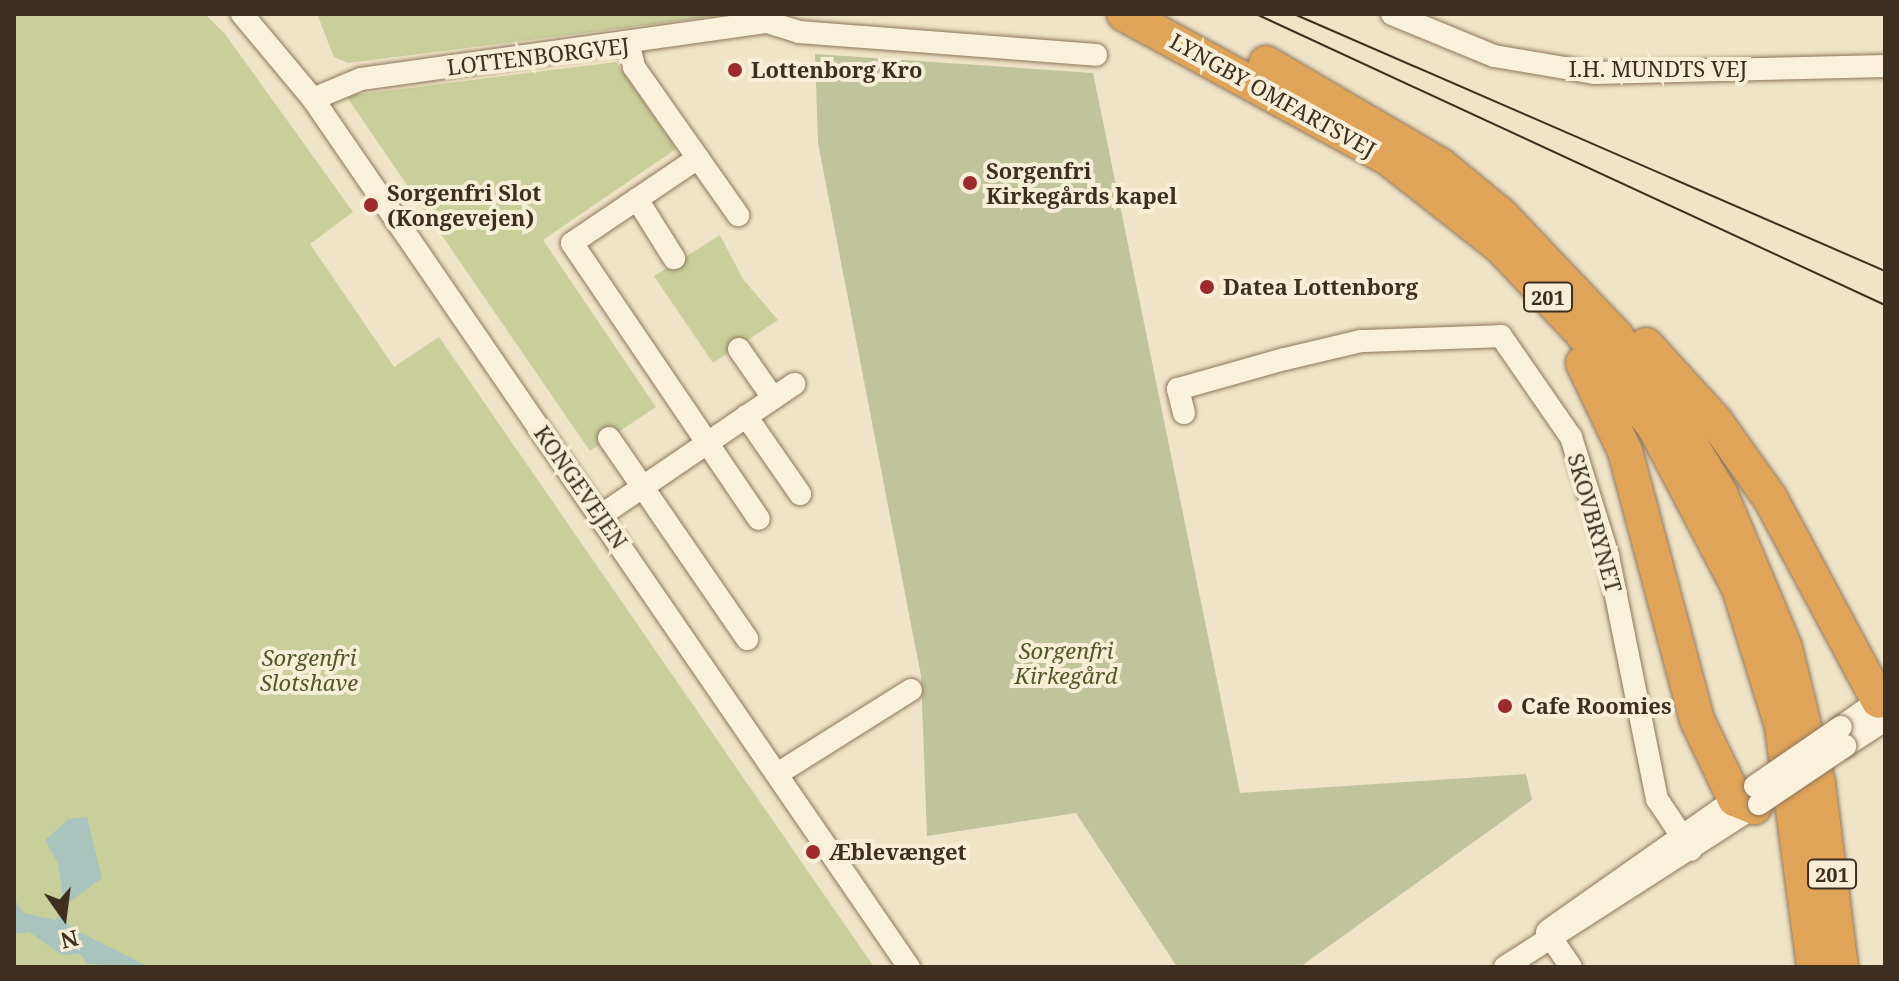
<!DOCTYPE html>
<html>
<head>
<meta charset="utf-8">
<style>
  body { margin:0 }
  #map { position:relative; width:1899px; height:981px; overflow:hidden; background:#f0e4c8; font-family:"Noto Serif",serif }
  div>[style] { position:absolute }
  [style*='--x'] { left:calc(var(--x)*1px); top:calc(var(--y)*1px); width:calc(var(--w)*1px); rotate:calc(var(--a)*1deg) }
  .green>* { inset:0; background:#c9cf9b }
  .cemetery>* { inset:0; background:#bfc49a }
  .water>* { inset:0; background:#a9c4bc }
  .roads { filter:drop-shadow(0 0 2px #8d765c) drop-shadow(0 0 2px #8d765c) }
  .minor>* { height:22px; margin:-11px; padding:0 11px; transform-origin:11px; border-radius:11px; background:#faf1dc }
  .highway>* { height:34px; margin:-17px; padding:0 17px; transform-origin:17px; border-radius:17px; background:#e0a458 }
  .tram>* { height:2px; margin:-1px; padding:0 1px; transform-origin:1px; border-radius:1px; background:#3d2e20 }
  .bridges { filter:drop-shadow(0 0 2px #8d765c) drop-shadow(0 0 2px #8d765c) }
  .minor-bridge>* { height:22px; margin:-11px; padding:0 11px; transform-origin:11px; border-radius:11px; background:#faf1dc }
  .dots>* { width:22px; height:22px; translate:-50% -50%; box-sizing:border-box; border:4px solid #f7eed8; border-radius:50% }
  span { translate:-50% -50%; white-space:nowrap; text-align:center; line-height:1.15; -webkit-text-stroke:8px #f7eed8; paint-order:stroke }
  .shield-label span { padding:2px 6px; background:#f7eed8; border:2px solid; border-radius:6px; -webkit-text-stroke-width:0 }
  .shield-label { font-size:20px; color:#3d2e20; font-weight:700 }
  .street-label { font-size:22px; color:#3d2e20 }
  .poi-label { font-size:22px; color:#3d2e20; font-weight:700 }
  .left { translate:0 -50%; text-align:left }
  .park-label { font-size:22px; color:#4d5a26; font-style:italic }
  .frame { position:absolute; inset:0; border:16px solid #3d2e20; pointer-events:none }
  .north { position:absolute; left:24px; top:877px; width:80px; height:80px; -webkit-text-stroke:6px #f7eed8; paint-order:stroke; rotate:166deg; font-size:22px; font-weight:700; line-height:32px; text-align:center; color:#3d2e20 }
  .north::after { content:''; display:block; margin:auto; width:28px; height:36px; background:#3d2e20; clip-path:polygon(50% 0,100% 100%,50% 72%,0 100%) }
</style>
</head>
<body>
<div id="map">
  <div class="green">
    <div style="clip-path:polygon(14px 14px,205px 14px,225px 34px,353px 212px,310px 244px,394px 367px,439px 337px,874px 967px,14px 967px)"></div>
    <div style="clip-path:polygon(317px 14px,733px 14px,348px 63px,334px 57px)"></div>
    <div style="clip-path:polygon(616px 62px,676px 149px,543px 240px,656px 407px,590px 451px,346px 96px)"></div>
    <div style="clip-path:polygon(720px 235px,743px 279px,778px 320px,713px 363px,654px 276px)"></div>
  </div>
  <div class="cemetery">
    <div style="clip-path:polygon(815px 54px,1093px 73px,1240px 793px,1526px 774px,1532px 800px,1300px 967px,1177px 967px,1076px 813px,927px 836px,921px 676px,818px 143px)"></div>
  </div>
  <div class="water">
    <div style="clip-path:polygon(87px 817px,102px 878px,64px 906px,58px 863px,45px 840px,69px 819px)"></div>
    <div style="clip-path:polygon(14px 899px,24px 913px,55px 920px,62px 915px,70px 927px,149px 967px,86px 964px,81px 954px,62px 955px,29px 932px,14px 934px)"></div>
  </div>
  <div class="roads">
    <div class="minor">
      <div style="--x:242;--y:14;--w:111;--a:50.1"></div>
      <div style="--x:313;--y:99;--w:1053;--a:55.53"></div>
      <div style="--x:1392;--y:14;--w:110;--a:22.4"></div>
      <div style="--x:1494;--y:56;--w:102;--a:9.6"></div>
      <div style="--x:1595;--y:73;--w:290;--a:-1.4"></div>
      <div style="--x:629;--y:45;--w:23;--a:77"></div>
      <div style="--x:634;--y:67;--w:111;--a:54.9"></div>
      <div style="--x:698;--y:158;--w:152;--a:146"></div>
      <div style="--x:572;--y:243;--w:333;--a:55.9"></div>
      <div style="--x:313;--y:99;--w:52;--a:-22.6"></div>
      <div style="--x:361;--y:79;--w:410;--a:-8"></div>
      <div style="--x:767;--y:22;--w:34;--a:17"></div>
      <div style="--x:799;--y:32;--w:298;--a:4.4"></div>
      <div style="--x:698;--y:158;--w:70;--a:54.9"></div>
      <div style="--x:637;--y:199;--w:70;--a:57.9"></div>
      <div style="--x:739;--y:349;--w:60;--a:55.2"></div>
      <div style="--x:1184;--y:413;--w:25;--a:-104"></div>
      <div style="--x:1178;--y:389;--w:111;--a:-15.7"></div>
      <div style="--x:1285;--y:359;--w:78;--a:-13.3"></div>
      <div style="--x:1361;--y:341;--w:140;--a:-2"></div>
      <div style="--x:1501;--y:336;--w:123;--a:55.3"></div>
      <div style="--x:1571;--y:437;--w:125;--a:72.7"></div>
      <div style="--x:1608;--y:556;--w:248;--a:78.6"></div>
      <div style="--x:1657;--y:799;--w:61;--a:56.3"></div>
      <div style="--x:746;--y:416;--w:95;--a:55.3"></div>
      <div style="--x:609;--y:438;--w:244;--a:55.5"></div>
      <div style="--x:600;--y:516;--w:235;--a:-34.2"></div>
      <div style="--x:1841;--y:727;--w:54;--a:-35.2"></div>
      <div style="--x:1845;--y:746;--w:48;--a:-33"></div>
      <div style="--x:777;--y:774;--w:158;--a:-32.1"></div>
      <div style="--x:1549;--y:930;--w:242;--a:-35.1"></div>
      <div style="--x:1547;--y:932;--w:42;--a:55.6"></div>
      <div style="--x:1505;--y:967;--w:302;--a:-32.7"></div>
    </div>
    <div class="highway">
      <div style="--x:1124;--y:14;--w:301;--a:28.6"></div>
      <div style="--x:1388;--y:158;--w:142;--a:38.2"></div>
      <div style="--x:1500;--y:246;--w:121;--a:46.7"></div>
      <div style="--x:1583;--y:334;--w:118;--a:52.5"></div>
      <div style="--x:1655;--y:428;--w:181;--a:62.3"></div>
      <div style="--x:1739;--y:588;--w:145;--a:72.7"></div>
      <div style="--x:1782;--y:726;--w:243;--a:82.4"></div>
      <div style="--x:1266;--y:63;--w:202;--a:30.4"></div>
      <div style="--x:1440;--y:165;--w:79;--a:39.3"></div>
      <div style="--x:1501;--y:215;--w:166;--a:46.5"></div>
      <div style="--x:1615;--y:335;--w:99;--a:54.1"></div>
      <div style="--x:1673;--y:415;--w:93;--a:59"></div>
      <div style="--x:1721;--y:495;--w:166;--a:67.3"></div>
      <div style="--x:1785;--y:648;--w:139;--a:76.3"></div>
      <div style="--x:1818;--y:783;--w:185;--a:82.9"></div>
      <div style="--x:1646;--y:345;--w:104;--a:47.7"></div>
      <div style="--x:1716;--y:422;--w:93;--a:54.6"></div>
      <div style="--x:1770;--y:498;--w:230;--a:61.8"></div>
      <div style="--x:1583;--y:363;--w:98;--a:64.5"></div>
      <div style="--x:1625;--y:451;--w:278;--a:75"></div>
      <div style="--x:1697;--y:720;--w:88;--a:64.3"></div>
      <div style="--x:1735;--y:799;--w:21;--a:23"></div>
    </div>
  </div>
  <div class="tram">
    <div style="--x:1256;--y:14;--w:693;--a:24.83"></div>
    <div style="--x:1294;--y:14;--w:644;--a:23.5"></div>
  </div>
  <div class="bridges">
    <div class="minor-bridge">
      <div style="--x:1755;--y:786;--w:104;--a:-34.5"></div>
      <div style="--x:1759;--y:804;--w:104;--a:-34"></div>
    </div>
  </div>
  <div class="dots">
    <div style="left:735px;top:70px;background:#9e2a2b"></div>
    <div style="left:970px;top:183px;background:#9e2a2b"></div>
    <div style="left:371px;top:205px;background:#9e2a2b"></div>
    <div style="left:1207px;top:287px;background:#9e2a2b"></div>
    <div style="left:1505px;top:706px;background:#9e2a2b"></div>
    <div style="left:813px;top:852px;background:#9e2a2b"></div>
  </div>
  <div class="shield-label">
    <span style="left:1548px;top:297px">201</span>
    <span style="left:1832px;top:874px">201</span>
  </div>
  <div class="street-label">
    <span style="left:538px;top:56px;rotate:-7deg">LOTTENBORGVEJ</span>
    <span style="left:1658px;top:69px">I.H. MUNDTS VEJ</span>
    <span style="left:1273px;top:95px;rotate:29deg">LYNGBY OMFARTSVEJ</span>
    <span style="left:581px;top:487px;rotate:55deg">KONGEVEJEN</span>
    <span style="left:1595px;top:523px;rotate:74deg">SKOVBRYNET</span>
  </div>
  <div class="poi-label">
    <span class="left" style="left:751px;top:70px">Lottenborg Kro</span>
    <span class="left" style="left:986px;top:183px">Sorgenfri<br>Kirkegårds kapel</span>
    <span class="left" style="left:387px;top:205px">Sorgenfri Slot<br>(Kongevejen)</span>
    <span class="left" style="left:1223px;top:287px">Datea Lottenborg</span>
    <span class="left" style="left:1521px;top:706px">Cafe Roomies</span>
    <span class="left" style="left:829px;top:852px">Æblevænget</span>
  </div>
  <div class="park-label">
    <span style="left:1066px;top:663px">Sorgenfri<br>Kirkegård</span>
    <span style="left:309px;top:670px">Sorgenfri<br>Slotshave</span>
  </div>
  <div class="frame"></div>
  <div class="north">N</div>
</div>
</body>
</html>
